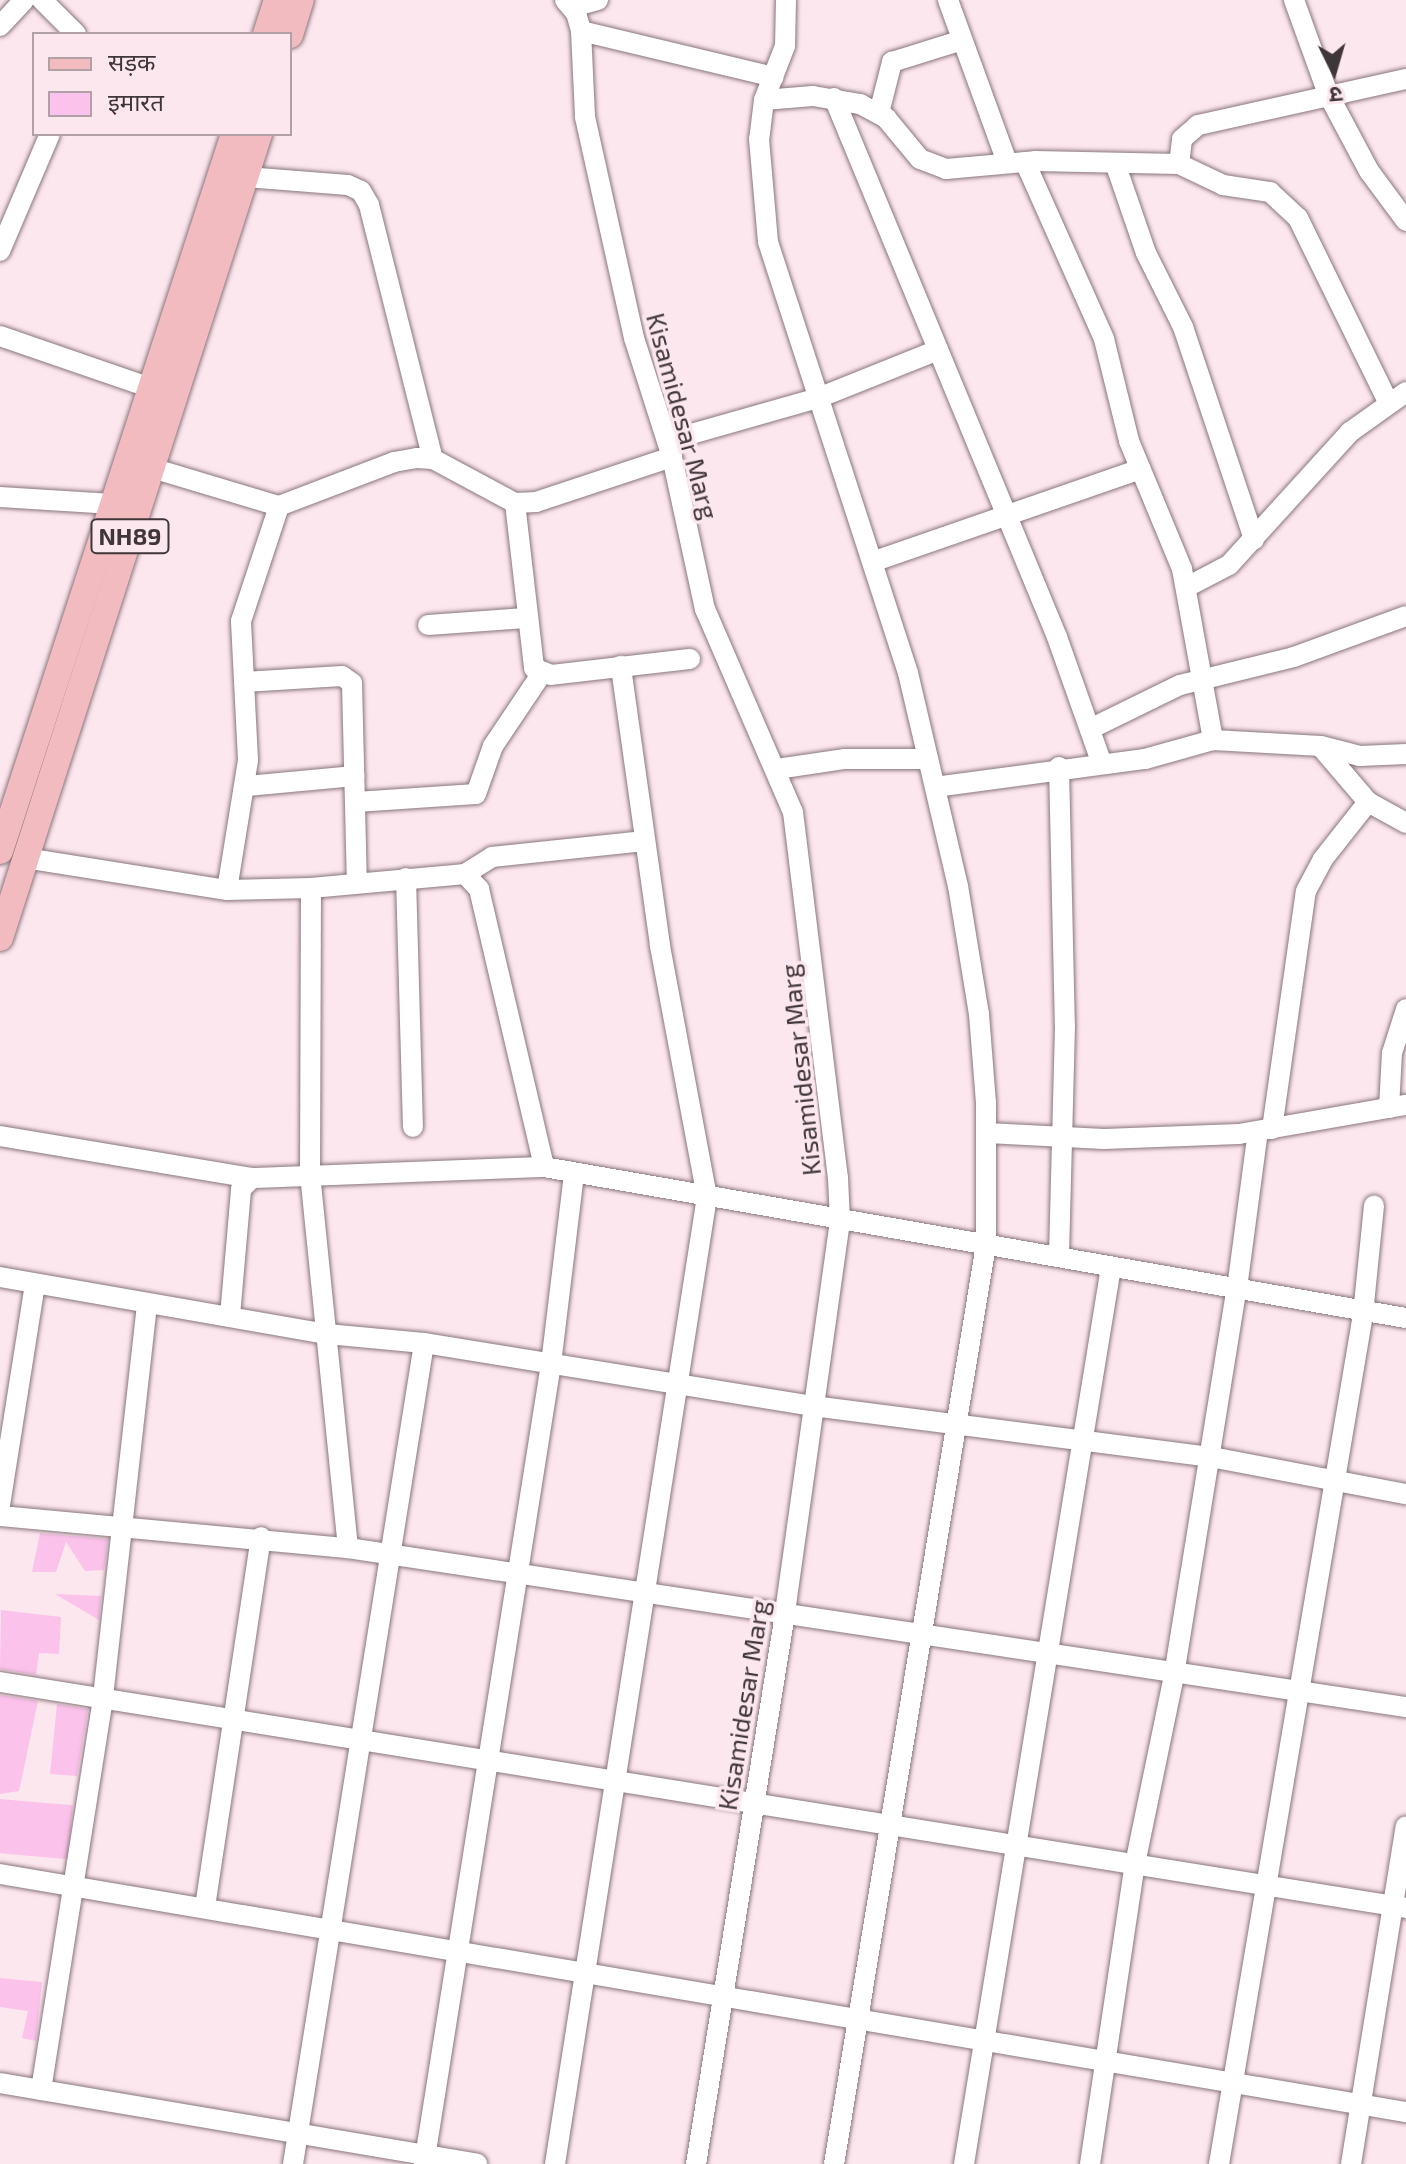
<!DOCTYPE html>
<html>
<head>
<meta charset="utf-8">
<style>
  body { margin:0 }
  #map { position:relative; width:1406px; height:2164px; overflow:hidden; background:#fde7ee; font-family:"Exo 2","Noto Sans Devanagari",sans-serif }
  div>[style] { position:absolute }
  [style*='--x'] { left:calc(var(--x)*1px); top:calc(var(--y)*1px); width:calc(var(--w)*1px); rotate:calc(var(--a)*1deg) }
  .building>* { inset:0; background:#fbc2eb; transform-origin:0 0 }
  .roads { filter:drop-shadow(0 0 2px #89767c) drop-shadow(0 0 2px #89767c) }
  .minor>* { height:20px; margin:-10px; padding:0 10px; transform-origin:10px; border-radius:10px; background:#fff }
  .major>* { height:26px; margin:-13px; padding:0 13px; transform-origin:13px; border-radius:13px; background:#f2bbbf }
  span { translate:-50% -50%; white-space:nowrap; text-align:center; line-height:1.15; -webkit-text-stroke:7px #fde7ee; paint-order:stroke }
  .shield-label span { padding:2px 6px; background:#fde7ee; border:2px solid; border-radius:6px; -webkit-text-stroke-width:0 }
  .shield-label { font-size:24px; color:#3f3639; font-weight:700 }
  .street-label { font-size:26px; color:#3f3639 }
  .legend { position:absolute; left:32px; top:32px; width:260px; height:104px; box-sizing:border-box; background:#fde7ee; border:2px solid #b1a0a6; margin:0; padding:10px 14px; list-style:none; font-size:24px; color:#3f3639 }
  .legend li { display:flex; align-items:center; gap:16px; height:40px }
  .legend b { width:40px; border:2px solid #b1a0a6 }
  .north { position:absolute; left:1294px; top:32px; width:80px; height:80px; -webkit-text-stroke:6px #fde7ee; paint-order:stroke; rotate:175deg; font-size:22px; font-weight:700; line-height:32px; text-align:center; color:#3f3639 }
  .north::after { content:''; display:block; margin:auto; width:28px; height:36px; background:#3f3639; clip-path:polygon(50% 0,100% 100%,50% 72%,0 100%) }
</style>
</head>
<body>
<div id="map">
  <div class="building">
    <div style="clip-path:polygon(40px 1533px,108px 1539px,104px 1570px,85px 1571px,66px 1542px,56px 1572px,32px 1572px)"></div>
    <div style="clip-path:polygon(55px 1594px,101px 1596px,99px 1620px)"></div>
    <div style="clip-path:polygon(1px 1610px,61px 1617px,59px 1654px,39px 1653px,36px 1675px,0 1669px)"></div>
    <div style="clip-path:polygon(0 1695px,38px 1701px,19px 1791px,0 1794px)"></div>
    <div style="clip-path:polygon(57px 1704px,88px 1709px,77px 1776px,50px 1774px)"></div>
    <div style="left:0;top:1799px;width:73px;height:54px;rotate:5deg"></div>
    <div style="clip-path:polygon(0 1978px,42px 1982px,36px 2041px,22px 2038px,28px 2011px,0 2007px)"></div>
  </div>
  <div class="roads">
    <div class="minor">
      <div style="--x:42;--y:0;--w:48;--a:45"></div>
      <div style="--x:565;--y:0;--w:17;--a:50"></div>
      <div style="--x:576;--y:13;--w:19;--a:74"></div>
      <div style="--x:581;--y:31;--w:86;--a:87.3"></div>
      <div style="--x:585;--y:117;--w:226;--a:77.5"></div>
      <div style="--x:634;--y:338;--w:125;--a:72.3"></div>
      <div style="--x:672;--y:457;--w:156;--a:77.8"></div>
      <div style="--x:705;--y:609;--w:221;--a:66.6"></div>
      <div style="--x:793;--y:812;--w:369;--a:83"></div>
      <div style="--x:838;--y:1178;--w:43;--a:87.3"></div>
      <div style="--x:840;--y:1221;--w:397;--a:98"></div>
      <div style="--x:785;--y:1614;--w:557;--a:99.19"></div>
      <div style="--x:786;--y:0;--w:46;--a:91.2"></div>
      <div style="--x:785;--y:46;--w:58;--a:111.3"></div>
      <div style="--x:764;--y:100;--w:39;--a:97"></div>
      <div style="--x:759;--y:139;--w:103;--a:85"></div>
      <div style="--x:768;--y:242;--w:453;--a:72"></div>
      <div style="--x:908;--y:673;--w:219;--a:76.8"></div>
      <div style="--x:958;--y:886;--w:130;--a:80.7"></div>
      <div style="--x:979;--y:1014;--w:88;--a:85.5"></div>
      <div style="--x:986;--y:1102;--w:143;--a:90"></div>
      <div style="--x:986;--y:1245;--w:931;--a:99.39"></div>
      <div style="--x:948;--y:0;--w:172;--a:70"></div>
      <div style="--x:1294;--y:0;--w:100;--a:70.1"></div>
      <div style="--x:1328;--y:94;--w:87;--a:62"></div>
      <div style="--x:1369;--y:171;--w:62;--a:53.5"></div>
      <div style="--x:573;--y:7;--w:26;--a:-16"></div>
      <div style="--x:0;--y:26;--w:35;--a:-47"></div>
      <div style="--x:581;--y:31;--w:198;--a:13.4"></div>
      <div style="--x:834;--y:98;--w:583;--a:67.52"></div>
      <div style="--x:1057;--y:637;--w:132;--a:70.5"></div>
      <div style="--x:764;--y:100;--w:49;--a:-4.7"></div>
      <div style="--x:813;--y:96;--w:48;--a:9.7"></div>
      <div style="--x:860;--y:104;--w:30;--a:28"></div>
      <div style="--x:886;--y:118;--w:53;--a:50.3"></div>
      <div style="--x:920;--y:159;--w:28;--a:21"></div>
      <div style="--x:946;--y:169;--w:89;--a:-5.1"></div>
      <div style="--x:1035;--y:161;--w:144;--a:1.2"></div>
      <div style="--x:1179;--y:164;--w:49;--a:25.5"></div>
      <div style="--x:1223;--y:185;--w:48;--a:8.5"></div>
      <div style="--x:1270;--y:192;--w:38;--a:43"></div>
      <div style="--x:1298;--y:218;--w:205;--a:63.9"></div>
      <div style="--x:879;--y:113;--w:53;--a:-75.7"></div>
      <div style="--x:892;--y:62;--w:73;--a:-17.4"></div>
      <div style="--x:1025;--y:162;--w:194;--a:65.9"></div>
      <div style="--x:1104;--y:339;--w:105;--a:76.2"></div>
      <div style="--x:1129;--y:441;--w:139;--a:67.5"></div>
      <div style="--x:1182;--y:569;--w:174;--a:79.7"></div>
      <div style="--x:1115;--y:163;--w:95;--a:71"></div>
      <div style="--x:1146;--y:253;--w:83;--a:63.4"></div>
      <div style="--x:1183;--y:327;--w:224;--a:71.5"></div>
      <div style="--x:1179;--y:164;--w:25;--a:-83"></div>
      <div style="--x:1182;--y:139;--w:21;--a:-41"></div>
      <div style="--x:1198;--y:125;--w:213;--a:-12.5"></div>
      <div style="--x:246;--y:177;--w:102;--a:4.5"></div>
      <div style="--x:348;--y:185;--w:14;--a:25"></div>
      <div style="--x:361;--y:191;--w:16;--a:60"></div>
      <div style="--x:369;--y:205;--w:262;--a:75.9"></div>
      <div style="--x:0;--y:251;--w:127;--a:-66.9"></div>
      <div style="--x:0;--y:336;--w:160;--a:19"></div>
      <div style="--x:667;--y:441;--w:157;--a:-15.9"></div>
      <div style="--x:818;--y:398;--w:129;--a:-21.8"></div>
      <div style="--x:152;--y:468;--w:133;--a:16.7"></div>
      <div style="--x:0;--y:497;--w:113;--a:3.5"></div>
      <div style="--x:515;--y:503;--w:166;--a:83.4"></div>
      <div style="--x:534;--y:668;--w:18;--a:22"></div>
      <div style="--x:551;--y:675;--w:140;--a:-6.6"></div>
      <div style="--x:875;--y:561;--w:281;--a:-19.1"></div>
      <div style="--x:1187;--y:587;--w:47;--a:-27.6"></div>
      <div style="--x:1229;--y:565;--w:180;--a:-47.7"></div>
      <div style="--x:1350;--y:432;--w:69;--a:-35.5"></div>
      <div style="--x:428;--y:625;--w:98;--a:-4.1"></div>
      <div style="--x:244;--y:682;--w:98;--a:-3.5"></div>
      <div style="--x:342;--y:676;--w:12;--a:35"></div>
      <div style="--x:352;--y:683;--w:200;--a:88.6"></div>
      <div style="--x:1090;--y:729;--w:100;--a:-26.1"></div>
      <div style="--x:1180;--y:685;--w:117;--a:-13.8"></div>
      <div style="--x:1294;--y:657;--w:119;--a:-20.1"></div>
      <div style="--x:1321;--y:747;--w:72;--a:49.5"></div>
      <div style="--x:1368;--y:802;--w:43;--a:28.9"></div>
      <div style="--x:1059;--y:767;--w:259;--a:88.7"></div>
      <div style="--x:1065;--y:1026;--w:228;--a:91.5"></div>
      <div style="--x:777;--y:769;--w:69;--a:-8.4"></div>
      <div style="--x:845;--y:759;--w:83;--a:0"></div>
      <div style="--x:247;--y:786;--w:108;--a:-5.3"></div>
      <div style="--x:935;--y:787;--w:212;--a:-7.6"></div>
      <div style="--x:1145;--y:759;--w:71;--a:-15.6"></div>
      <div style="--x:1213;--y:740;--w:108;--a:3.2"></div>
      <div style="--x:1321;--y:746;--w:40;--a:14.4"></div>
      <div style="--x:1360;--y:756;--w:46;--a:-2.5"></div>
      <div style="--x:356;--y:802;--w:120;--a:-3.8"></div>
      <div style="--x:476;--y:794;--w:51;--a:-70.5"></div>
      <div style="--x:493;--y:746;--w:88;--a:-56.1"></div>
      <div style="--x:25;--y:858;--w:205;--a:9"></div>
      <div style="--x:227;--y:890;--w:84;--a:-1.4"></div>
      <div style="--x:311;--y:888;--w:155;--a:-5.2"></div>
      <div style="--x:465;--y:874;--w:21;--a:47"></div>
      <div style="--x:479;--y:889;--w:285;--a:76.8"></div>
      <div style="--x:465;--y:874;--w:32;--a:-32"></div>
      <div style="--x:492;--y:857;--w:153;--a:-6"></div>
      <div style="--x:406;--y:878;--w:249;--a:88.4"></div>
      <div style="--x:311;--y:888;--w:286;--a:90.2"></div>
      <div style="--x:310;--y:1174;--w:376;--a:84.2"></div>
      <div style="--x:227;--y:890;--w:132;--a:-80.8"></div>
      <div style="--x:248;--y:760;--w:139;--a:-92.9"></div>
      <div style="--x:241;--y:621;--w:121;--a:-71.7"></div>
      <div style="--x:279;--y:506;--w:123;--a:-20.9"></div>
      <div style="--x:394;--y:462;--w:23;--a:-10"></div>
      <div style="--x:417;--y:458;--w:16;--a:4"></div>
      <div style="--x:433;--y:459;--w:93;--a:28.2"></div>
      <div style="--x:515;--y:503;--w:21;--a:-3"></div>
      <div style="--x:536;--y:502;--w:143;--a:-18.3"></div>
      <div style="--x:1389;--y:1108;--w:55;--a:-86.9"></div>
      <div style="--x:1392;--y:1053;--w:46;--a:-72.3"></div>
      <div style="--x:1272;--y:1129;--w:240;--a:-81.9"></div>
      <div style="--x:1306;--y:891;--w:36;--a:-62"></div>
      <div style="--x:1323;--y:859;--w:73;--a:-51.7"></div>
      <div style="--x:987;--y:1133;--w:117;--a:2.9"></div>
      <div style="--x:1104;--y:1139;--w:135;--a:-2.1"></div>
      <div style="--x:1239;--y:1134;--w:169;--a:-9.9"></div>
      <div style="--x:0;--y:1136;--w:255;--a:9.5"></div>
      <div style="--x:0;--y:1277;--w:332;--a:9.9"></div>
      <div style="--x:327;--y:1334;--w:97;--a:5.3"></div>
      <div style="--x:424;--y:1343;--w:394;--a:9.2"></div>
      <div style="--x:813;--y:1406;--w:396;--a:7.3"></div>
      <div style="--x:1206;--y:1456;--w:204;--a:10.8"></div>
      <div style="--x:230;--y:1316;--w:127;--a:-85"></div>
      <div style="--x:241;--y:1189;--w:16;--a:-45"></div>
      <div style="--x:252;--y:1178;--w:292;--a:-2.2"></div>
      <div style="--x:544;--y:1167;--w:875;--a:9.94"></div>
      <div style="--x:0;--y:1505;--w:223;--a:-81"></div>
      <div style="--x:0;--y:1516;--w:349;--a:5.3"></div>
      <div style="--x:348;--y:1548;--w:1070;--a:8.55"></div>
      <div style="--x:0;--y:1682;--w:1424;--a:9.13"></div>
      <div style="--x:0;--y:1874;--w:1426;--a:9.61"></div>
      <div style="--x:205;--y:1907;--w:374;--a:-81.4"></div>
      <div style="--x:0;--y:2083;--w:484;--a:9.6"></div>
      <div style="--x:41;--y:2090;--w:398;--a:-81"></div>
      <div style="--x:103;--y:1697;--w:396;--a:-83.6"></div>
      <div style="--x:293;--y:2164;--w:831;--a:-80.93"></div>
      <div style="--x:424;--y:2164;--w:810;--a:-80.98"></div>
      <div style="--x:551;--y:1364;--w:192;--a:-83.1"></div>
      <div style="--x:555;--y:2164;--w:979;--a:-81.07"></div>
      <div style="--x:707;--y:1197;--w:256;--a:-100.6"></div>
      <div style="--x:660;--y:945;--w:282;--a:-98"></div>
      <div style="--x:964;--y:2164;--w:909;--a:-80.69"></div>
      <div style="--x:1090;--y:2164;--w:303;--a:-81.5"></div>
      <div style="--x:1135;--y:1864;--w:193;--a:-78.3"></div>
      <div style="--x:1174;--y:1675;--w:392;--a:-80.8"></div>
      <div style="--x:1237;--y:1288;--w:158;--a:-82.4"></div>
      <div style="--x:1219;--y:2164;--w:862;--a:-80.38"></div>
      <div style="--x:1363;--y:1314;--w:109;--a:-84.2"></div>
      <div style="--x:1351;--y:2164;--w:342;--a:-80.8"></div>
    </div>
    <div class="major">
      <div style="--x:266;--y:34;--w:36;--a:-72"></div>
      <div style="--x:290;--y:35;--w:37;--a:-73"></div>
      <div style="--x:0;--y:851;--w:754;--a:-71.93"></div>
      <div style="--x:0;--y:938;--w:845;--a:-72.14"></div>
    </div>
  </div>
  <div class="shield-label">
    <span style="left:130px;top:536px">NH89</span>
  </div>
  <div class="street-label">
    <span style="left:683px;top:416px;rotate:75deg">Kisamidesar Marg</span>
    <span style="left:800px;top:1070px;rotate:-96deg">Kisamidesar Marg</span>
    <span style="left:743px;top:1705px;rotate:-81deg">Kisamidesar Marg</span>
  </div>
  <ul class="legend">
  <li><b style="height:10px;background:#f2bbbf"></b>सड़क</li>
  <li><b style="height:22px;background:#fbc2eb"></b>इमारत</li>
  </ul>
  <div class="north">उ</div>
</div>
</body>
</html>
